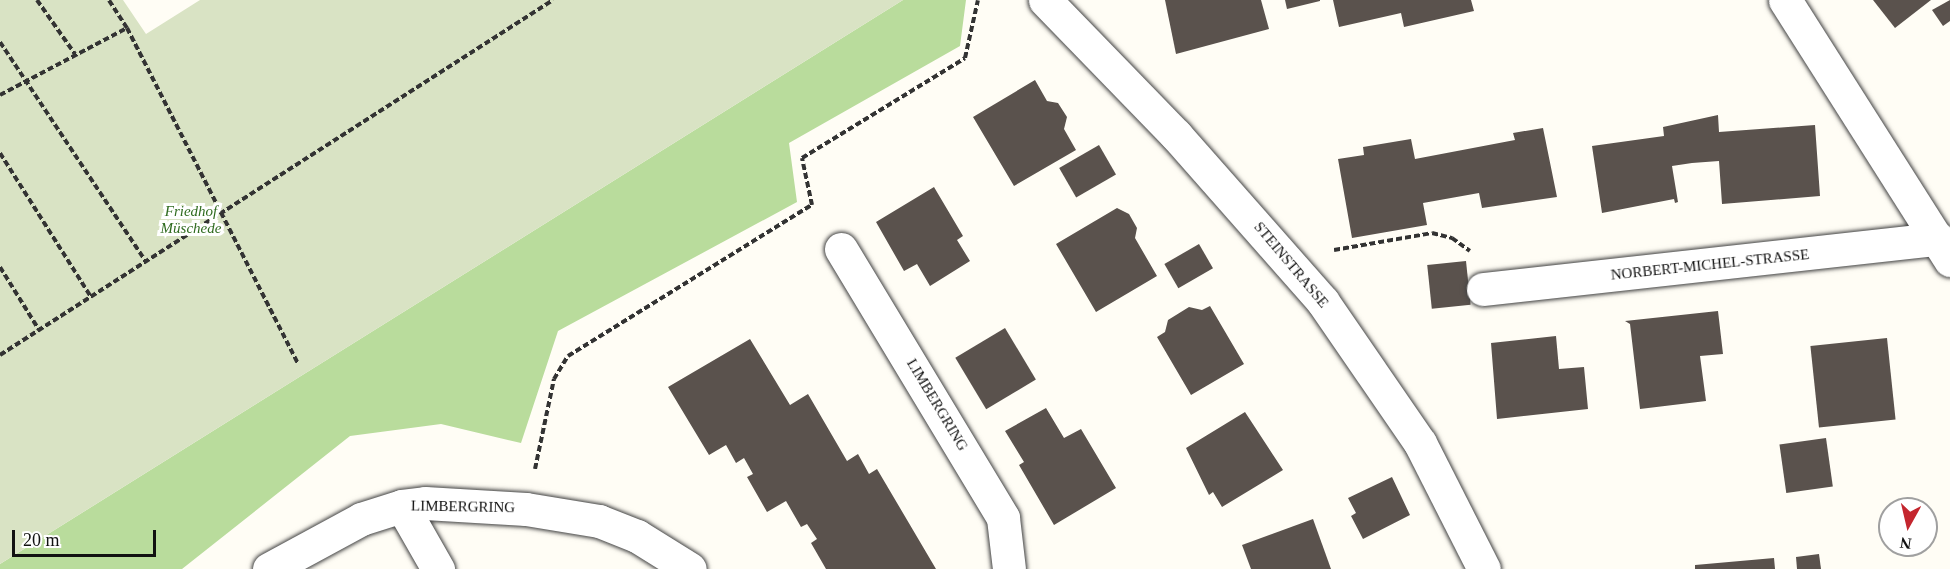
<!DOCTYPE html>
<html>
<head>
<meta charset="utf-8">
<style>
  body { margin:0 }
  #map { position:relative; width:1950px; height:569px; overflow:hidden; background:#fffdf5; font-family:"Times New Roman",serif }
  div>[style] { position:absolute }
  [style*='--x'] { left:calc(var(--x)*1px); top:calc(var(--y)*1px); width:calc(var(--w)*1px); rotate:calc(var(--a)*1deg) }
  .forest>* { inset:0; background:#b9dc9c }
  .cemetery>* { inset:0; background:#d9e3c4 }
  .building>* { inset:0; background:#5a524d; transform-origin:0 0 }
  .path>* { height:4px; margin-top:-2px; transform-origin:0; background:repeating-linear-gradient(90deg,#333 0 6px,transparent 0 9px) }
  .roads { filter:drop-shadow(0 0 2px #444) drop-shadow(0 0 2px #444) }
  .street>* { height:33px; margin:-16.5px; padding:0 16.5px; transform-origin:16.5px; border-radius:16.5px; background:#fff }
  span { translate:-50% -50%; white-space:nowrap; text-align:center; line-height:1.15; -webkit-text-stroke:6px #fff; paint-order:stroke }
  .park-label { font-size:15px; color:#2f6b1f; font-style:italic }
  .street-label { font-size:15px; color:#111 }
  .north { position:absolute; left:1878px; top:497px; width:60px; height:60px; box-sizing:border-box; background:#fff; border:2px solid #a0a0a0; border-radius:50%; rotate:188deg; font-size:16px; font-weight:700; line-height:24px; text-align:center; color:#111 }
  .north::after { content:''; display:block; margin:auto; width:21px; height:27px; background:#c4262e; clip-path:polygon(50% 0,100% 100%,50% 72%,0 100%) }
  .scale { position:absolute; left:12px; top:530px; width:144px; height:27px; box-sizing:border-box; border:3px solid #111; border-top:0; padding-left:8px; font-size:18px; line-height:21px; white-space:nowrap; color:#111; -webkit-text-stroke:4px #fff; paint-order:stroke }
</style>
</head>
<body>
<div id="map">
  <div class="forest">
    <div style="clip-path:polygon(903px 0,966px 0,960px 46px,789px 143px,797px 202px,558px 331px,521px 443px,441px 424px,350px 436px,182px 569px,0 569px,0 564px)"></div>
  </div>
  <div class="cemetery">
    <div style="clip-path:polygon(0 0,123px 0,146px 34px,200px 0,903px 0,0 564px)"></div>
  </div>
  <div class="building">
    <div style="clip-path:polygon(1165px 0,1261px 0,1269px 29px,1176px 54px)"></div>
    <div style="clip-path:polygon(1285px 0,1320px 0,1320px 1px,1287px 9px)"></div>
    <div style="clip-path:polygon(1333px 0,1471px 0,1474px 11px,1404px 27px,1401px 13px,1339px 27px)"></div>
    <div style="clip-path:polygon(1873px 0,1931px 0,1895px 28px)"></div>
    <div style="clip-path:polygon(1950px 0,1950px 21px,1943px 26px,1932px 10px)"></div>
    <div style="clip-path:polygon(1035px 80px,1047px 101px,1058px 103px,1067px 117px,1064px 129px,1076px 150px,1014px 186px,973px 117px)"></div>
    <div style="clip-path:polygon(1718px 115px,1719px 132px,1815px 125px,1820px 196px,1722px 204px,1719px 161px,1692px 163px,1672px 166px,1678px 202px,1675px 203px,1674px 199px,1602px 213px,1592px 146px,1664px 136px,1663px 127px)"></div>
    <div style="clip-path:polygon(1543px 128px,1557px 197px,1482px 208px,1479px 193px,1423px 203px,1427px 225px,1352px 238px,1338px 159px,1364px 155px,1363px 147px,1411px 139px,1415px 159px,1515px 140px,1513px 133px)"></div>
    <div style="left:1099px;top:145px;width:34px;height:46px;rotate:60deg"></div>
    <div style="clip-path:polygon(934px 187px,963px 236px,957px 240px,970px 261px,930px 286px,917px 264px,904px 271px,876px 222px)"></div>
    <div style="clip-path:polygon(1117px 208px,1129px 214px,1137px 228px,1135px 238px,1157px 276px,1096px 312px,1056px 244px)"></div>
    <div style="left:1199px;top:244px;width:28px;height:40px;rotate:60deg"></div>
    <div style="left:1466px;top:261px;width:44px;height:39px;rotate:84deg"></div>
    <div style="clip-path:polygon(1210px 306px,1244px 364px,1191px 395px,1157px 337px,1165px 332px,1168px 320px,1189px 307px,1202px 310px)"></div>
    <div style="clip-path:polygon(1718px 311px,1723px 354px,1700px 356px,1706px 401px,1640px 409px,1630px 324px,1625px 321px)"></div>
    <div style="left:1005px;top:328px;width:60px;height:58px;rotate:59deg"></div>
    <div style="clip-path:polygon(1556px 336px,1559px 369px,1584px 367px,1588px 409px,1497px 419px,1491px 343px)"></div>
    <div style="left:1887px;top:338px;width:82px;height:77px;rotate:84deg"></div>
    <div style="clip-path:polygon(750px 339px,790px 405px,808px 394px,847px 461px,858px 454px,869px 474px,877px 469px,936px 569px,826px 569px,811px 543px,817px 539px,807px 524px,801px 527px,786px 501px,767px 512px,747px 477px,753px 474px,744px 458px,736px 463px,726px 445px,709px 455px,668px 387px)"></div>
    <div style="clip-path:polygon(1046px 408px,1064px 438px,1081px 429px,1116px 488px,1054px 525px,1019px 465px,1024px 462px,1005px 431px)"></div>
    <div style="clip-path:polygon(1245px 412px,1283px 470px,1222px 507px,1213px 492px,1209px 495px,1186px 448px)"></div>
    <div style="left:1826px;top:438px;width:49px;height:47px;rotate:82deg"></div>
    <div style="clip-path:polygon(1392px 477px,1410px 515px,1363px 539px,1351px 516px,1356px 513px,1348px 498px)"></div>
    <div style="clip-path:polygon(1313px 519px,1331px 569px,1251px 569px,1242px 545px)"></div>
    <div style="clip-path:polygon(1819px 554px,1821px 569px,1797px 569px,1796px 557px)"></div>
    <div style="clip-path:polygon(1774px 558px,1775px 569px,1695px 569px,1695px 565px)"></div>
  </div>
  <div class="path">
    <div style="--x:37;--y:0;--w:66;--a:54.9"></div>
    <div style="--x:127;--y:28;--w:377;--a:63"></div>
    <div style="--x:0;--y:42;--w:264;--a:56.4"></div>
    <div style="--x:0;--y:95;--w:144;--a:-27.8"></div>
    <div style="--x:127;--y:28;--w:33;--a:-123"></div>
    <div style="--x:0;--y:153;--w:170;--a:57.7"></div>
    <div style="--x:1334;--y:250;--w:99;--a:-9.8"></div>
    <div style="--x:1432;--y:233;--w:21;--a:14"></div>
    <div style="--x:1452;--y:238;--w:22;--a:36"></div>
    <div style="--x:0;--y:267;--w:74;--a:58.2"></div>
    <div style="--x:0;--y:355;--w:657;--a:-32.7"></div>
    <div style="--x:535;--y:469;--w:92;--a:-78.1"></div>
    <div style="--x:554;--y:379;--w:27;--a:-59"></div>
    <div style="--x:568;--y:356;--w:287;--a:-31.8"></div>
    <div style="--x:812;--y:205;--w:48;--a:-102"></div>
    <div style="--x:802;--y:158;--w:191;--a:-31.5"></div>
    <div style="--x:965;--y:58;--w:59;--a:-77.4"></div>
  </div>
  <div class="roads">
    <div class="street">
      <div style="--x:1045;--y:0;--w:188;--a:45.9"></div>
      <div style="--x:1176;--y:135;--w:222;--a:48.6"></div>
      <div style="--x:1323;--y:302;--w:171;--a:55.5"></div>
      <div style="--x:1420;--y:443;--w:141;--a:63.1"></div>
      <div style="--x:1785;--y:0;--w:308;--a:57.6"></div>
      <div style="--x:841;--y:249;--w:314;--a:58.9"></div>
      <div style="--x:1003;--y:518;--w:51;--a:83.3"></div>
      <div style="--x:1483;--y:289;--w:458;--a:-6.3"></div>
      <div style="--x:402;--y:506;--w:73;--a:60.3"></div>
      <div style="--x:269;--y:569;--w:105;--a:-28.5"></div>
      <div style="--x:361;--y:519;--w:43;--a:-17.6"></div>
      <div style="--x:402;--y:506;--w:23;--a:-7"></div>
      <div style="--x:425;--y:503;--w:101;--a:3.4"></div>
      <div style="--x:526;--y:509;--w:74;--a:9.3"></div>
      <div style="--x:599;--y:521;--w:41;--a:21.5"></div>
      <div style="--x:637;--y:536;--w:62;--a:31.9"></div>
    </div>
  </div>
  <div class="park-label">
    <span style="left:191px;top:220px">Friedhof<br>Müschede</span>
  </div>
  <div class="street-label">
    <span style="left:1291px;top:265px;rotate:50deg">STEINSTRASSE</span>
    <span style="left:1710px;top:265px;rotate:-6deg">NORBERT-MICHEL-STRASSE</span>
    <span style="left:937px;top:405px;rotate:59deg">LIMBERGRING</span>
    <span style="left:463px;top:507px;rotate:1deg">LIMBERGRING</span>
  </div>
  <div class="north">N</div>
  <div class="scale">20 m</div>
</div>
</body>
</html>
